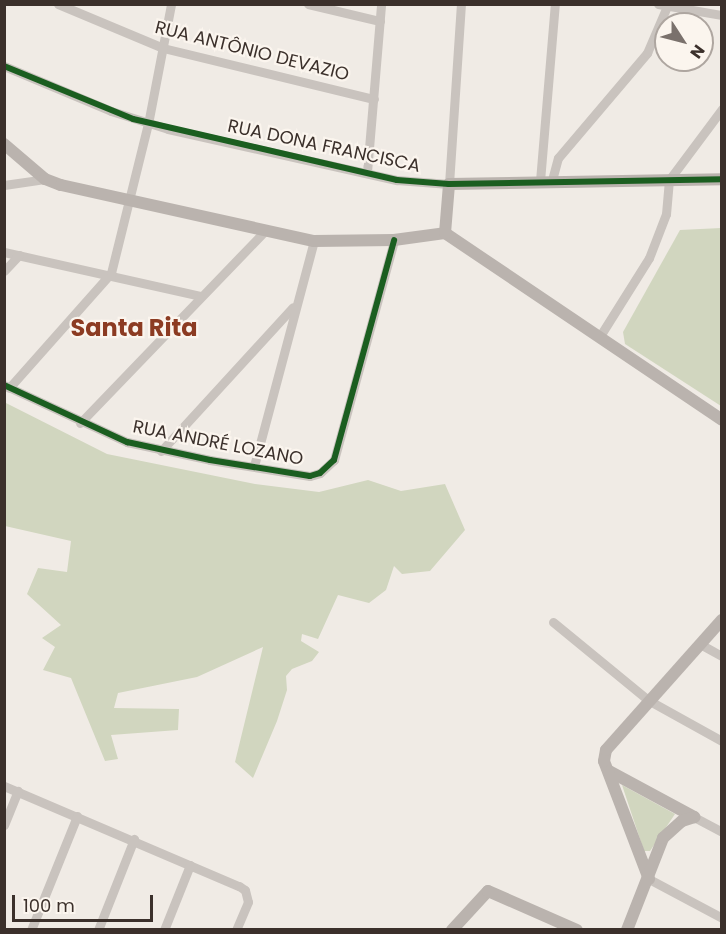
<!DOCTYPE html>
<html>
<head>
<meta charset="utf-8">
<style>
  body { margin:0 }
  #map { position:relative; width:726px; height:934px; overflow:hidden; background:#f0ebe5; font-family:Poppins,sans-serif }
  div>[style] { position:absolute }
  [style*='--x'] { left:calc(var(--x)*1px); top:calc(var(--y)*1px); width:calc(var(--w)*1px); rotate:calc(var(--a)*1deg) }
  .green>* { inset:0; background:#d1d6bf }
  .street>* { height:9px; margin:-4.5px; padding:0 4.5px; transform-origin:4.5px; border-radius:4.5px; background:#c9c3be }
  .secondary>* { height:12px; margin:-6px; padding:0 6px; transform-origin:6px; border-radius:6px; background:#bab3ae }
  .cycleway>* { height:6px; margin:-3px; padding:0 3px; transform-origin:3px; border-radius:3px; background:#1b5e20 }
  span { translate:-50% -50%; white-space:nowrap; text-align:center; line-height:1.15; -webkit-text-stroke:4.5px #fbf5ee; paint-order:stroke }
  .street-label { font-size:18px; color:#3b302b }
  .district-label { font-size:24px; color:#8c3b22; font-weight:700 }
  .frame { position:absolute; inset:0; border:6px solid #3b302b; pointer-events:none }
  .north { position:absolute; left:654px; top:12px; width:60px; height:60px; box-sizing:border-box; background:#fbf5ee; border:2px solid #aea6a0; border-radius:50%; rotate:126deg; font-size:16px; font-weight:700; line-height:24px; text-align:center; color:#3b302b }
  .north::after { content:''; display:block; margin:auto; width:21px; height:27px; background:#7a716c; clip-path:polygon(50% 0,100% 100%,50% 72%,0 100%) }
  .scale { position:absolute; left:12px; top:895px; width:141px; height:27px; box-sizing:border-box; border:3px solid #3b302b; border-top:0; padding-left:8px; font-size:18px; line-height:21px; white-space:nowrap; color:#3b302b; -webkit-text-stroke:4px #fbf5ee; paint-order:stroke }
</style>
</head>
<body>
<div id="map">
  <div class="green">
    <div style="clip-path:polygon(721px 228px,722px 228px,721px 406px,625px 344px,623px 332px,680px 230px)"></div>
    <div style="clip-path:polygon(4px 402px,107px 454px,255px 484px,319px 492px,368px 480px,401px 491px,445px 484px,465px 530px,430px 571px,402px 574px,394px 566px,386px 590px,369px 603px,338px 595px,318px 639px,302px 634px,301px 641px,319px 652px,312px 661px,292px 669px,286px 676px,287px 690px,277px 721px,253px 778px,235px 762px,263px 647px,197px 677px,118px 693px,114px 708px,179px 709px,178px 730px,111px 735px,118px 759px,105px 761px,71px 678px,43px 670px,55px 647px,42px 638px,61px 625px,27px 594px,38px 568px,67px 572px,71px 541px,5px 526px)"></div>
    <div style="clip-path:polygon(622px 785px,675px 814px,650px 851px,644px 851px)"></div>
  </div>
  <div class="street">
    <div style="--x:58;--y:4;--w:114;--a:22.7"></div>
    <div style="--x:163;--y:48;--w:217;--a:13.6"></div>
    <div style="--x:308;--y:4;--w:74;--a:13.3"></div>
    <div style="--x:658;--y:4;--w:65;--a:9.8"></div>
    <div style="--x:4;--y:66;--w:116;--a:22.8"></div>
    <div style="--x:111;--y:111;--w:60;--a:17.5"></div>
    <div style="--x:168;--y:129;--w:235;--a:12.6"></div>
    <div style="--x:397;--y:180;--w:52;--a:4.4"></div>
    <div style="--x:449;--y:184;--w:180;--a:-86.2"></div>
    <div style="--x:367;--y:172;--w:169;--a:-85.2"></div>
    <div style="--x:552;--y:180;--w:23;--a:-75"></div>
    <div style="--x:558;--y:158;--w:138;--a:-49.7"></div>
    <div style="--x:647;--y:53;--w:53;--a:-66.8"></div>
    <div style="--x:540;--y:181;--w:178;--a:-85.2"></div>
    <div style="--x:4;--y:185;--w:41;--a:-8.3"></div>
    <div style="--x:4;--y:252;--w:202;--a:12.6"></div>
    <div style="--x:4;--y:271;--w:22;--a:-47"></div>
    <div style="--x:600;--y:336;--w:92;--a:-57.9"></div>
    <div style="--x:649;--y:258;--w:47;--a:-68.9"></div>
    <div style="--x:666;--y:214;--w:34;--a:-85"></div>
    <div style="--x:669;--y:180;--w:89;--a:-53.3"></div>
    <div style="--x:4;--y:385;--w:136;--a:24.9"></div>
    <div style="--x:127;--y:442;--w:85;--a:12.2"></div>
    <div style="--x:210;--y:460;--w:101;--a:9.1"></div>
    <div style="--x:310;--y:476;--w:10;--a:-17"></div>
    <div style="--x:320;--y:473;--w:19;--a:-43"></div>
    <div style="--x:334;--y:460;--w:228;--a:-74.7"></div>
    <div style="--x:9;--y:388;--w:154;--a:-48.4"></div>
    <div style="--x:111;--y:273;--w:154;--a:-76.1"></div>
    <div style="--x:148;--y:124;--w:122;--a:-79.1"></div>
    <div style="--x:80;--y:423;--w:267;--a:-46.1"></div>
    <div style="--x:161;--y:451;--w:195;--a:-47.5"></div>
    <div style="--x:254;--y:466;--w:233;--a:-75.1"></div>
    <div style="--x:553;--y:622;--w:123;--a:39.4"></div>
    <div style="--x:648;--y:700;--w:85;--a:29"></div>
    <div style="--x:700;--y:644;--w:25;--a:29"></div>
    <div style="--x:4;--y:786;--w:255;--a:23.1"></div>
    <div style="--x:239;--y:886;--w:7;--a:34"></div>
    <div style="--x:245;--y:890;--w:12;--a:76"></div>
    <div style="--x:248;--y:902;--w:30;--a:113"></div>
    <div style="--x:694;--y:817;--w:32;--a:28"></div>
    <div style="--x:4;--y:825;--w:37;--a:-68"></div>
    <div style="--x:649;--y:879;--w:83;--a:28.1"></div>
    <div style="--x:31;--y:930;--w:123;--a:-68"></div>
    <div style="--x:98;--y:930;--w:98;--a:-68.4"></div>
    <div style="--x:164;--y:930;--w:70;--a:-68.2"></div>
  </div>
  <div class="secondary">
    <div style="--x:4;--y:144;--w:54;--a:40.5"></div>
    <div style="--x:45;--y:179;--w:17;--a:21"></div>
    <div style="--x:61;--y:185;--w:259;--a:12.5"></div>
    <div style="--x:314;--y:241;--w:80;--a:-0.7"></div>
    <div style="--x:394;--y:240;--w:51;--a:-7.8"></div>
    <div style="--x:445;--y:233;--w:334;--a:34"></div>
    <div style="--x:445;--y:233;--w:49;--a:-85.3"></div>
    <div style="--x:449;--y:184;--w:273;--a:-1"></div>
    <div style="--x:609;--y:771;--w:97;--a:28.4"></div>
    <div style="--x:649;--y:879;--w:126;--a:-110.9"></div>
    <div style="--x:604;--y:761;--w:11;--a:-80"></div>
    <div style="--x:606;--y:750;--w:174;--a:-48.3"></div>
    <div style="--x:452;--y:930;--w:53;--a:-47.3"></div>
    <div style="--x:488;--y:891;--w:97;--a:23.7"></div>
    <div style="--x:627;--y:930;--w:99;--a:-68.6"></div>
    <div style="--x:663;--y:838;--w:25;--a:-42"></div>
    <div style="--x:682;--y:821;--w:13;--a:-18"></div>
  </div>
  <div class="cycleway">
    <div style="--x:4;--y:66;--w:139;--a:22.3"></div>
    <div style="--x:133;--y:119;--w:271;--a:13"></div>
    <div style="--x:397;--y:180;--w:52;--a:4.4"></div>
    <div style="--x:449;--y:184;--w:273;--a:-1"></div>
    <div style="--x:4;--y:385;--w:136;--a:24.9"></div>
    <div style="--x:127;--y:442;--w:85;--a:12.2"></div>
    <div style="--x:210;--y:460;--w:101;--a:9.1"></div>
    <div style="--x:310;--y:476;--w:10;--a:-17"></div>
    <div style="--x:320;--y:473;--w:19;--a:-43"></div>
    <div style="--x:334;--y:460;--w:228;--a:-74.7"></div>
  </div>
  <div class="street-label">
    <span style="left:252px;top:51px;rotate:14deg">RUA ANTÔNIO DEVAZIO</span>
    <span style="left:324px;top:146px;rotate:12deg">RUA DONA FRANCISCA</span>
    <span style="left:218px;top:443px;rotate:11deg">RUA ANDRÉ LOZANO</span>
  </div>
  <div class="district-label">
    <span style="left:134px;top:328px">Santa Rita</span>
  </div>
  <div class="frame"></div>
  <div class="north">N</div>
  <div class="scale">100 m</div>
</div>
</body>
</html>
